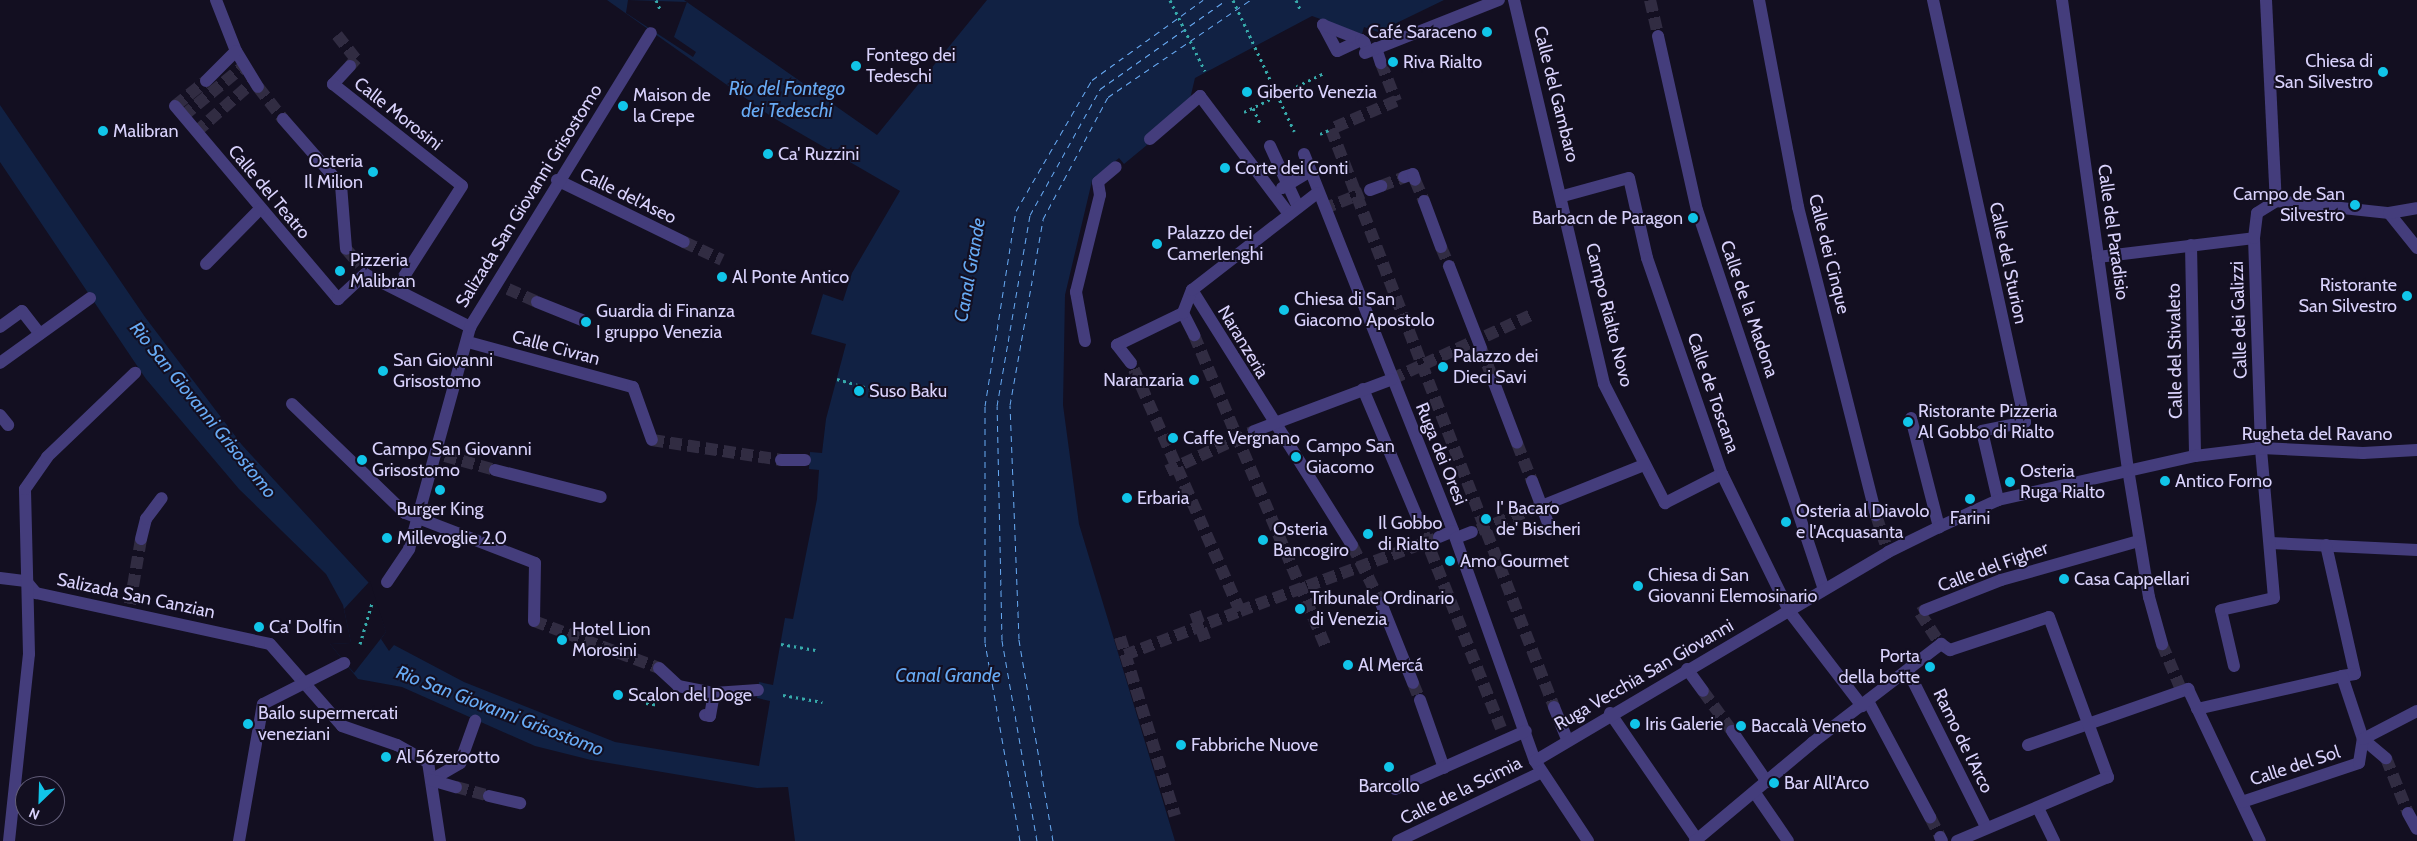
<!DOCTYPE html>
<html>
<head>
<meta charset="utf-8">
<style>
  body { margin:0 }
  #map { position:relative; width:2417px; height:841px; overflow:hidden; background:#130f21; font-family:Cabin,sans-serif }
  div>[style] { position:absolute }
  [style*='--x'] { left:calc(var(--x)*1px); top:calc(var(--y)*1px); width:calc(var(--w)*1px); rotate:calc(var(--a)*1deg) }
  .water>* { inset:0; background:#112143 }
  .pier>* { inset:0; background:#130f21 }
  .ferry>* { height:1px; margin-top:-0.5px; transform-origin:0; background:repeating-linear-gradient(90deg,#67aaf4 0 6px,transparent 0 11px) }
  .street-tunnel>* { height:12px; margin-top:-6px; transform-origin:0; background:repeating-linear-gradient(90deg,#312c42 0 12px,transparent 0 18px) }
  .path>* { height:3px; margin-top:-1.5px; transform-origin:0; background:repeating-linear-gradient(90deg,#37aaab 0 2.5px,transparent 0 6.5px) }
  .street>* { height:12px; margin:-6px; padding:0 6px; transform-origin:6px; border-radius:6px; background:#443d7c }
  .dots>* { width:14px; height:14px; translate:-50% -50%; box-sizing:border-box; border:2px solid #130f21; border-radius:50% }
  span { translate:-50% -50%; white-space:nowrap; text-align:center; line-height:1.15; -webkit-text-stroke:4px #130f21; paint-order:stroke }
  .poi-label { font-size:18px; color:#d9d2fc }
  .right { translate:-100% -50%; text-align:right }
  .left { translate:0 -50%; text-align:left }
  .street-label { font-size:18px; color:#d9d2fc }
  .water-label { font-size:19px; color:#67aaf4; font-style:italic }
  .north { position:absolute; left:15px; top:776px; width:50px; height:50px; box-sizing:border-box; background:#130f21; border:1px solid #625d79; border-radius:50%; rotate:204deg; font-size:14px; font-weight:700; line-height:20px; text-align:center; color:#d9d2fc }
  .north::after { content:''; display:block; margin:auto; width:18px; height:22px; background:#11c5e9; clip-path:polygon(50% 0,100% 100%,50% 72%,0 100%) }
</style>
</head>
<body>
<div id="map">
  <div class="water">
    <div style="clip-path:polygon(607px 0,684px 0,877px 135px,987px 0,1444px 0,1378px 32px,1364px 27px,1362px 34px,1312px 16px,1195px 78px,1190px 99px,1145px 139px,1147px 145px,1124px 164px,1119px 158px,1092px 181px,1065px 295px,1063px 405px,1079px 524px,1175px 841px,795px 841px,788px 787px,757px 788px,591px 760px,535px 746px,402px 687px,358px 679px,330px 644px,351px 643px,343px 605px,326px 574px,239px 489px,146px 379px,0 162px,0 105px,145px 317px,242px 445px,369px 583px,386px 632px,381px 639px,389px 651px,394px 645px,464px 682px,615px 742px,759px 766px,770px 701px,757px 698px,759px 682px,773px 685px,785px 618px,793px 619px,817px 499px,819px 470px,809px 469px,810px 452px,822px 453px,826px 419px,846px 344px,811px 334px,823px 294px,843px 301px,852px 273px,900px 191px,772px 117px)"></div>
  </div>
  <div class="pier">
    <div style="clip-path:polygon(628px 0,687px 2px,674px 37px,696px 52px,693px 57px,626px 13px)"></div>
    <div style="clip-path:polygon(370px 581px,386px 632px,354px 673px,330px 644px,351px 643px,344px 609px)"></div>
  </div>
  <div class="ferry">
    <div style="--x:1020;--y:841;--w:201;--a:-100"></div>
    <div style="--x:985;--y:643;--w:237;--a:-90"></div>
    <div style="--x:985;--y:406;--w:197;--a:-81"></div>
    <div style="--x:1016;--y:211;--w:151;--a:-59.9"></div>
    <div style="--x:1092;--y:80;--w:137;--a:-35.8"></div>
    <div style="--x:1037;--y:841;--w:204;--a:-99.9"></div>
    <div style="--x:1002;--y:640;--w:234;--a:-91.2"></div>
    <div style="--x:997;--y:406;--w:194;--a:-80.2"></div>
    <div style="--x:1030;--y:215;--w:144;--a:-60.9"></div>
    <div style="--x:1100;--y:89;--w:154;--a:-35.2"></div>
    <div style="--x:1053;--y:841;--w:205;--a:-99.6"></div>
    <div style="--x:1019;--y:639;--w:234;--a:-92.2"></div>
    <div style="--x:1010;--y:405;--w:189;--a:-79.9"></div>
    <div style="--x:1043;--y:219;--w:138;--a:-62"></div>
    <div style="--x:1108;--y:97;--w:172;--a:-34.3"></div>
  </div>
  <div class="street-tunnel">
    <div style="--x:1650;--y:0;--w:37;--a:77"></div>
    <div style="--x:337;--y:35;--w:31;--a:52"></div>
    <div style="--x:356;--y:59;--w:9;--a:131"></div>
    <div style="--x:1381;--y:63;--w:41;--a:68.5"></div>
    <div style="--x:1396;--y:101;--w:71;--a:156.7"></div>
    <div style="--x:1331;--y:129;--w:620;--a:68.9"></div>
    <div style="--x:258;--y:87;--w:41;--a:52"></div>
    <div style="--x:175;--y:106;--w:40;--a:-39"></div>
    <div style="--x:183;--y:116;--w:80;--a:-39.4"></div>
    <div style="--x:196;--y:132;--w:77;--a:-41.3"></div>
    <div style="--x:1415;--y:180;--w:23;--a:67"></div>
    <div style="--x:1381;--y:186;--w:25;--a:-21"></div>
    <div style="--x:1323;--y:209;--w:43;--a:-21.8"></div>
    <div style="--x:684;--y:242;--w:42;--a:25.3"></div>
    <div style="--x:1441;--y:247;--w:21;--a:67"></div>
    <div style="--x:346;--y:249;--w:21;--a:49"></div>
    <div style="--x:508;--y:289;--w:32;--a:24"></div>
    <div style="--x:1194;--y:335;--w:337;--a:67.1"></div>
    <div style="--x:1486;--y:336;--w:50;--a:-25"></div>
    <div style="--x:1481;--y:348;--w:34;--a:69"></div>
    <div style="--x:1392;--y:379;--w:86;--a:-24.8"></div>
    <div style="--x:652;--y:440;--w:131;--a:8.8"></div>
    <div style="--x:1517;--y:443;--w:41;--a:68.5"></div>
    <div style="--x:445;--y:456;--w:52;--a:15.6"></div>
    <div style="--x:1167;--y:471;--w:96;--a:-24.7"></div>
    <div style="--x:1876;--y:515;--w:39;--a:72"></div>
    <div style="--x:1417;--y:517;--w:227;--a:68.3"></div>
    <div style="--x:1478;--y:530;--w:60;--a:-20.6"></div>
    <div style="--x:1352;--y:545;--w:65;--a:63.4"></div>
    <div style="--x:130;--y:604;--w:66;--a:-80.4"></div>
    <div style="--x:1925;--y:610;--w:6;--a:149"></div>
    <div style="--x:1920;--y:613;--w:31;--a:57"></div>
    <div style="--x:1240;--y:611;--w:208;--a:-20.3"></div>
    <div style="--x:1195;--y:612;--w:30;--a:70"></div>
    <div style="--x:534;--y:621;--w:134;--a:20.6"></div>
    <div style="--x:1120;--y:637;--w:187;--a:72.9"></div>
    <div style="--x:2162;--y:644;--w:47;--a:67.3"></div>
    <div style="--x:1125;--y:655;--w:123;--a:-20.9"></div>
    <div style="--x:1240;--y:611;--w:271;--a:-113.7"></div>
    <div style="--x:1413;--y:683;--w:18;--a:68"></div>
    <div style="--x:1703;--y:691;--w:49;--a:54.1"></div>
    <div style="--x:2386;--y:758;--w:59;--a:68.2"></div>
    <div style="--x:456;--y:787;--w:34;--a:15"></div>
    <div style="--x:1930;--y:817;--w:22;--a:63"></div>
  </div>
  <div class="path">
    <div style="--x:656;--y:0;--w:10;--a:66"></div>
    <div style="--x:1170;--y:0;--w:79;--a:63.8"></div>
    <div style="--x:1233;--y:0;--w:145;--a:65"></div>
    <div style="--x:1296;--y:0;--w:12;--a:66"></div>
    <div style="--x:1253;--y:108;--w:17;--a:65"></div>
    <div style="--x:1244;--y:112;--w:89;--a:-26"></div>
    <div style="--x:1320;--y:134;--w:12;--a:-24"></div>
    <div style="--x:837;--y:379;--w:33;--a:16"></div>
    <div style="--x:360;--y:644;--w:43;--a:-73.7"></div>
    <div style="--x:781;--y:644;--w:35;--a:10"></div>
    <div style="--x:783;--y:695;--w:40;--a:10"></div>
    <div style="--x:646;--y:703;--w:12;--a:9"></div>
  </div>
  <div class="street">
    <div style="--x:216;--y:0;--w:55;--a:68.6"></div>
    <div style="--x:236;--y:51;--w:42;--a:58.6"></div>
    <div style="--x:1514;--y:0;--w:394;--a:76.8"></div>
    <div style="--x:1604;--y:384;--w:134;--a:62.9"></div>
    <div style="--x:1665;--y:503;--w:64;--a:-27"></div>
    <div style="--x:1759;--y:0;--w:211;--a:79.3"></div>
    <div style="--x:1798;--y:207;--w:318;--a:75.8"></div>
    <div style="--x:1933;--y:0;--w:432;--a:77.7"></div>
    <div style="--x:2025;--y:422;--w:44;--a:168.2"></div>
    <div style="--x:1982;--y:431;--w:71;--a:76.9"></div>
    <div style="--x:2062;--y:0;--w:474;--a:82"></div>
    <div style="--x:2128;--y:469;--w:130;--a:80.7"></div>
    <div style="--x:2149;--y:597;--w:49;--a:74.5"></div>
    <div style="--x:2266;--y:0;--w:201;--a:87.2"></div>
    <div style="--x:2276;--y:201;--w:114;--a:6.1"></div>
    <div style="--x:2389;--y:213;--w:45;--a:51.3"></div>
    <div style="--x:1658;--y:36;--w:178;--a:77.4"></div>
    <div style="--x:1697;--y:210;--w:400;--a:71.5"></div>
    <div style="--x:1361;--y:40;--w:26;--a:155"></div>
    <div style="--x:1337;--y:51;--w:30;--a:-118"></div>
    <div style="--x:1323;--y:25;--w:41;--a:21.5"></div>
    <div style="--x:1361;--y:40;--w:4;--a:34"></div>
    <div style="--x:1364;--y:42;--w:10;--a:66"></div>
    <div style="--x:1376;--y:48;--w:16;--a:72"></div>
    <div style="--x:1365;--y:53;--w:144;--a:-21.6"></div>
    <div style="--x:350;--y:66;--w:25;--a:133"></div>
    <div style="--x:333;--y:84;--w:164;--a:38.3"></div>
    <div style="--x:462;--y:186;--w:122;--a:122.7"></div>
    <div style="--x:206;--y:81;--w:42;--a:-45"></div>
    <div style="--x:175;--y:106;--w:253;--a:49.8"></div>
    <div style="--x:338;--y:299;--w:37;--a:-43"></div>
    <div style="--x:365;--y:274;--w:118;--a:26.8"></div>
    <div style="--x:283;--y:119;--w:88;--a:48.7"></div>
    <div style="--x:341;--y:185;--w:64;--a:85.5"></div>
    <div style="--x:1150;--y:139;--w:66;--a:-40.7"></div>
    <div style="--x:1200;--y:96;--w:148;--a:53"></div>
    <div style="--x:1270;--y:146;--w:67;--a:65.3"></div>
    <div style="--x:1304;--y:154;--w:405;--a:68.4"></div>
    <div style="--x:1453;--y:531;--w:244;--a:70.4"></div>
    <div style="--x:1404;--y:177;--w:9;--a:-18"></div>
    <div style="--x:1413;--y:174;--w:6;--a:72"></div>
    <div style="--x:557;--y:180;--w:141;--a:26"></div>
    <div style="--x:1282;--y:188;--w:33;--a:-31"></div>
    <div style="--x:1370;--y:190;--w:12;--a:-20"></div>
    <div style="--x:1563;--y:196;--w:68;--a:-15.3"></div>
    <div style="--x:1629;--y:178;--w:82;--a:77.3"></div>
    <div style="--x:1647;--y:258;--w:229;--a:70.9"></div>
    <div style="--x:1722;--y:474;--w:153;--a:63.9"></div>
    <div style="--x:1789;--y:611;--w:120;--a:52.5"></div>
    <div style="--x:1424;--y:201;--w:49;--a:69.7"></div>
    <div style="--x:2389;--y:213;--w:28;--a:-10"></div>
    <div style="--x:2191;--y:245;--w:211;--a:88.9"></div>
    <div style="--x:2098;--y:257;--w:157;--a:-6.9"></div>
    <div style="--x:206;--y:264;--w:77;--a:-45.5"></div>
    <div style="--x:1449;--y:266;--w:88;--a:68.7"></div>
    <div style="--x:1192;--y:290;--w:301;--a:57.9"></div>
    <div style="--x:537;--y:302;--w:48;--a:21.8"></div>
    <div style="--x:1183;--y:313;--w:25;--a:63"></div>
    <div style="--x:0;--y:327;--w:27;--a:-36"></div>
    <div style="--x:22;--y:311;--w:29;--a:52"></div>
    <div style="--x:1085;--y:341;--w:50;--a:-100.4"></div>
    <div style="--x:1076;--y:292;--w:100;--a:-76.1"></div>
    <div style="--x:1100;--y:195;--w:13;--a:-99"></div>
    <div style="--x:1098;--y:182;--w:23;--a:-40"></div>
    <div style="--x:468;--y:342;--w:171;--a:15.3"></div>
    <div style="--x:633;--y:387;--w:56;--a:70.3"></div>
    <div style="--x:0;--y:363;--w:111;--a:-35.8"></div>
    <div style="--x:1131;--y:363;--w:23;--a:-128"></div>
    <div style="--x:1117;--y:345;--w:73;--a:-25.9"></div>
    <div style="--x:1183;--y:313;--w:25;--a:-69"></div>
    <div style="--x:1192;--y:290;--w:158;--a:-37.8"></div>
    <div style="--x:1493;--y:380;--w:67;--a:69.1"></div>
    <div style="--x:1363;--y:389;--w:139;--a:67.1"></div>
    <div style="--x:292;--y:404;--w:157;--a:44"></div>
    <div style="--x:405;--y:513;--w:139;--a:21"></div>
    <div style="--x:535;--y:563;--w:58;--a:91"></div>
    <div style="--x:0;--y:415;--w:13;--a:51"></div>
    <div style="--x:1911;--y:418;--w:113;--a:75.6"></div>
    <div style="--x:1254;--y:431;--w:147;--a:-20.6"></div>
    <div style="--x:781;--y:460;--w:24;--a:0"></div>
    <div style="--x:495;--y:470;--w:109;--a:14.3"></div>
    <div style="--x:1532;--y:481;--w:53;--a:69.2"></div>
    <div style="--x:1534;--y:509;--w:118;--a:-21.8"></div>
    <div style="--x:1439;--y:537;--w:15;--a:-23"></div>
    <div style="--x:1456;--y:538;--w:17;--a:-21"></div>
    <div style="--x:141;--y:539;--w:21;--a:-76"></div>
    <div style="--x:146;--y:519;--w:26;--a:-53"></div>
    <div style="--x:2270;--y:543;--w:147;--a:2.7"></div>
    <div style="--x:2326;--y:545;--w:132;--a:77.3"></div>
    <div style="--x:2355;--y:674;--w:13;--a:171"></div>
    <div style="--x:0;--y:578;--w:26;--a:7"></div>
    <div style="--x:26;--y:581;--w:16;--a:50"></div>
    <div style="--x:36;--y:593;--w:239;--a:12.3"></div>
    <div style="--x:270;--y:644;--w:109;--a:48.7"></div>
    <div style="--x:342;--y:726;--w:58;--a:19.1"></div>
    <div style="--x:397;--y:745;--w:35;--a:29"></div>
    <div style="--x:428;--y:762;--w:80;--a:81.4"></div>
    <div style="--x:387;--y:582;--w:40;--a:-56"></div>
    <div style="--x:409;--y:549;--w:230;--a:-74.6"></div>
    <div style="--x:470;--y:327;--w:345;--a:-58.4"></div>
    <div style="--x:1381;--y:603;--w:86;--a:68.2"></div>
    <div style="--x:1925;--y:610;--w:82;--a:-21.5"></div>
    <div style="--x:2001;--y:580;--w:143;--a:-15.8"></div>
    <div style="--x:2234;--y:666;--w:57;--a:-103.1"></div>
    <div style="--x:2221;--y:610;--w:54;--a:-12.8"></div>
    <div style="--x:2274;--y:598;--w:151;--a:-95"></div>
    <div style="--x:2261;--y:448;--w:210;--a:-91.9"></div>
    <div style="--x:2254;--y:238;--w:25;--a:-83"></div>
    <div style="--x:2257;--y:213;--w:22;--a:-32"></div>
    <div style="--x:659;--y:668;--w:26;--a:43"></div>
    <div style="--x:678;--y:686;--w:37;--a:11"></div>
    <div style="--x:714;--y:693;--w:44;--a:-3.9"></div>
    <div style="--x:1687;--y:669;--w:27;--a:54"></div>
    <div style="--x:1908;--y:671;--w:174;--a:63.4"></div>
    <div style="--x:1420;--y:700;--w:72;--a:70.6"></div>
    <div style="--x:1868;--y:701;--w:132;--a:61.9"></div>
    <div style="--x:1554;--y:707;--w:35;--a:68"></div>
    <div style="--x:2197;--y:709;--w:149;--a:-12.8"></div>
    <div style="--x:2342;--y:676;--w:66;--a:71.6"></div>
    <div style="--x:2363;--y:739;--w:30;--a:40"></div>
    <div style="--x:1610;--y:713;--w:155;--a:55.5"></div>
    <div style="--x:705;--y:715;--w:5;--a:11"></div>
    <div style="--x:710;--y:716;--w:23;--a:-80"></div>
    <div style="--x:1732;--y:731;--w:62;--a:55.5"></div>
    <div style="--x:2028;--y:745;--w:170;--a:-19.3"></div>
    <div style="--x:2188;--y:689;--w:168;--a:64.7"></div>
    <div style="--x:431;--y:780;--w:34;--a:-30"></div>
    <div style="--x:460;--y:763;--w:45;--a:-70.3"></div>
    <div style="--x:431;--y:780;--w:26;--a:16"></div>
    <div style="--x:1395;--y:789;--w:143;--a:-23.9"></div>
    <div style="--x:1755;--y:793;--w:58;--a:55.5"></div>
    <div style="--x:489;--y:796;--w:32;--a:13"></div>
    <div style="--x:2242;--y:802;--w:123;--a:-18.4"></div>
    <div style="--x:2359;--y:763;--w:24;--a:-81"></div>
    <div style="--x:2363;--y:739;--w:61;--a:-27.4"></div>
    <div style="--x:2038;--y:808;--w:37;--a:64"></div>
    <div style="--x:2408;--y:813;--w:18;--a:61"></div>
    <div style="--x:1940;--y:837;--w:4;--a:63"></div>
    <div style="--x:9;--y:841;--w:188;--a:-83.9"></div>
    <div style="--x:29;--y:654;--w:165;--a:-91.4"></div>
    <div style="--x:25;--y:489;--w:39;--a:-55"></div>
    <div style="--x:47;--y:457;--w:122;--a:-43.7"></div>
    <div style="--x:239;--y:841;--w:139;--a:-80.1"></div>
    <div style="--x:263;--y:704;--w:91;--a:-26.8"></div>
    <div style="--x:1398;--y:841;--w:157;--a:-25.6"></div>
    <div style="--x:1588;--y:841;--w:96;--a:-123.5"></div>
    <div style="--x:1535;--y:761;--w:410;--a:-30.6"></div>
    <div style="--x:1888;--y:552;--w:57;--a:-26.1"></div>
    <div style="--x:1939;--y:527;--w:65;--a:-24.6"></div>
    <div style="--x:1998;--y:500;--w:202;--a:-12.6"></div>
    <div style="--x:2195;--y:456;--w:66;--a:-6.9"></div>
    <div style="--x:2261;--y:448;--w:102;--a:2.8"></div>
    <div style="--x:2363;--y:453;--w:54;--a:-3.2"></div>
    <div style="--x:1695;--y:841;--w:153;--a:-39.9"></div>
    <div style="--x:1812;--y:743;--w:163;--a:-37.5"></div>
    <div style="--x:1941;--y:644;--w:11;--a:34"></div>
    <div style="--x:1950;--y:650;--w:104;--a:-18.4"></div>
    <div style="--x:2049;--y:617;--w:171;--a:69.8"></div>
    <div style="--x:2108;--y:777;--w:164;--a:157"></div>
  </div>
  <div class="dots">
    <div style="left:1487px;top:32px;background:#11c5e9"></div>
    <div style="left:1393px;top:62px;background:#11c5e9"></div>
    <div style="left:856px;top:66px;background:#11c5e9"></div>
    <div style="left:2383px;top:72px;background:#11c5e9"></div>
    <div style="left:1247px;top:92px;background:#11c5e9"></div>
    <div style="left:623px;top:106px;background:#11c5e9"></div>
    <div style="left:103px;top:131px;background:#11c5e9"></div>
    <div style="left:768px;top:154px;background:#11c5e9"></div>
    <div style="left:1225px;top:168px;background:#11c5e9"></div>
    <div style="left:373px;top:172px;background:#11c5e9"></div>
    <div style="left:2355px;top:205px;background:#11c5e9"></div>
    <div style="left:1693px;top:218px;background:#11c5e9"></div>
    <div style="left:1157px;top:244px;background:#11c5e9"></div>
    <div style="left:340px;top:271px;background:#11c5e9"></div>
    <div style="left:722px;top:277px;background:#11c5e9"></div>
    <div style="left:2407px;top:296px;background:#11c5e9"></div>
    <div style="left:1284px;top:310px;background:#11c5e9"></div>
    <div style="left:586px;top:322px;background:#11c5e9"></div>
    <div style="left:1443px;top:367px;background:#11c5e9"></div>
    <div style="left:383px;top:371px;background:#11c5e9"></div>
    <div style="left:1194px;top:380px;background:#11c5e9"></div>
    <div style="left:859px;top:391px;background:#11c5e9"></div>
    <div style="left:1908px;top:422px;background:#11c5e9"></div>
    <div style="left:1173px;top:438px;background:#11c5e9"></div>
    <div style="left:1296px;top:457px;background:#11c5e9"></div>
    <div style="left:362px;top:460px;background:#11c5e9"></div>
    <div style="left:2165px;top:481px;background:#11c5e9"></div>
    <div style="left:2010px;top:482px;background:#11c5e9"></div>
    <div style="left:440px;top:490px;background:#11c5e9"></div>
    <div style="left:1127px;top:498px;background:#11c5e9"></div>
    <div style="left:1970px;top:499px;background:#11c5e9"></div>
    <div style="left:1486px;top:519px;background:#11c5e9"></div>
    <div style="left:1786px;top:522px;background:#11c5e9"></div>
    <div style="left:1368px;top:534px;background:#11c5e9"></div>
    <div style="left:387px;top:538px;background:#11c5e9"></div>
    <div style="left:1263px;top:540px;background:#11c5e9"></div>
    <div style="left:1450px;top:561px;background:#11c5e9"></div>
    <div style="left:2064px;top:579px;background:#11c5e9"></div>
    <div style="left:1638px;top:586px;background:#11c5e9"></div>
    <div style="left:1300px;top:609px;background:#11c5e9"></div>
    <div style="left:259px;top:627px;background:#11c5e9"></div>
    <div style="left:562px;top:640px;background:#11c5e9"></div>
    <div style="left:1348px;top:665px;background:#11c5e9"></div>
    <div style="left:1930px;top:667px;background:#11c5e9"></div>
    <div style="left:618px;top:695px;background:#11c5e9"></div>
    <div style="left:248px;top:724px;background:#11c5e9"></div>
    <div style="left:1635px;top:724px;background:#11c5e9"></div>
    <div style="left:1741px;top:726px;background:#11c5e9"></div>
    <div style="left:1181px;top:745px;background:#11c5e9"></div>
    <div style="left:386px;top:757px;background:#11c5e9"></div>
    <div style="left:1389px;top:767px;background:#11c5e9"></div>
    <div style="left:1774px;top:783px;background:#11c5e9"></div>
  </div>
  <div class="poi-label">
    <span class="right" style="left:1477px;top:32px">Café Saraceno</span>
    <span class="left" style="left:866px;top:66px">Fontego dei<br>Tedeschi</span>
    <span class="left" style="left:1403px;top:62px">Riva Rialto</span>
    <span class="right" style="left:2373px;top:72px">Chiesa di<br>San Silvestro</span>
    <span class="left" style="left:1257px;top:92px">Giberto Venezia</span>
    <span class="left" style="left:633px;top:106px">Maison de<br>la Crepe</span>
    <span class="left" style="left:113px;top:131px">Malibran</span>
    <span class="left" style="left:778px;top:154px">Ca' Ruzzini</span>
    <span class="right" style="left:363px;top:172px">Osteria<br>Il Milion</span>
    <span class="left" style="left:1235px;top:168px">Corte dei Conti</span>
    <span class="right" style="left:2345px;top:205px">Campo de San<br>Silvestro</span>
    <span class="right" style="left:1683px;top:218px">Barbacn de Paragon</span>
    <span class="left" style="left:1167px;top:244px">Palazzo dei<br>Camerlenghi</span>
    <span class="left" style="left:350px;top:271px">Pizzeria<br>Malibran</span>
    <span class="left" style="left:732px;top:277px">Al Ponte Antico</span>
    <span class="right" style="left:2397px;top:296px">Ristorante<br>San Silvestro</span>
    <span class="left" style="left:1294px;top:310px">Chiesa di San<br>Giacomo Apostolo</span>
    <span class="left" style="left:596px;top:322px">Guardia di Finanza<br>I gruppo Venezia</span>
    <span class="left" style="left:1453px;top:367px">Palazzo dei<br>Dieci Savi</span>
    <span class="left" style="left:393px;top:371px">San Giovanni<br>Grisostomo</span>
    <span class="right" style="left:1184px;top:380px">Naranzaria</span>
    <span class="left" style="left:869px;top:391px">Suso Baku</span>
    <span class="left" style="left:1918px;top:422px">Ristorante Pizzeria<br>Al Gobbo di Rialto</span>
    <span class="left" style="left:1183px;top:438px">Caffe Vergnano</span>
    <span class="left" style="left:1306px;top:457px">Campo San<br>Giacomo</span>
    <span class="left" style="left:372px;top:460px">Campo San Giovanni<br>Grisostomo</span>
    <span class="left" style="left:2020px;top:482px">Osteria<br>Ruga Rialto</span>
    <span class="left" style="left:2175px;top:481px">Antico Forno</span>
    <span class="left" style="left:1137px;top:498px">Erbaria</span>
    <span style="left:440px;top:509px">Burger King</span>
    <span class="left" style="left:1496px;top:519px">I' Bacaro<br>de' Bischeri</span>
    <span class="left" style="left:1796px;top:522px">Osteria al Diavolo<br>e l'Acquasanta</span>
    <span style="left:1970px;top:518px">Farini</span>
    <span class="left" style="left:1378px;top:534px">Il Gobbo<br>di Rialto</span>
    <span class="left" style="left:1273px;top:540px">Osteria<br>Bancogiro</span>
    <span class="left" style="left:397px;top:538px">Millevoglie 2.0</span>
    <span class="left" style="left:1460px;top:561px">Amo Gourmet</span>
    <span class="left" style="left:1648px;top:586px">Chiesa di San<br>Giovanni Elemosinario</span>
    <span class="left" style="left:2074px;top:579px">Casa Cappellari</span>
    <span class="left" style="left:1310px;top:609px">Tribunale Ordinario<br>di Venezia</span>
    <span class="left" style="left:269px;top:627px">Ca' Dolfin</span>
    <span class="left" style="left:572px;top:640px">Hotel Lion<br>Morosini</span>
    <span class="right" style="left:1920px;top:667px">Porta<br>della botte</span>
    <span class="left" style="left:1358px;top:665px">Al Mercá</span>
    <span class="left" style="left:628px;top:695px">Scalon del Doge</span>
    <span class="left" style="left:258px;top:724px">Baílo supermercati<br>veneziani</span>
    <span class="left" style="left:1645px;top:724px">Iris Galerie</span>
    <span class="left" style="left:1751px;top:726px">Baccalà Veneto</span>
    <span class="left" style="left:1191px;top:745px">Fabbriche Nuove</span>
    <span class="left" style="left:396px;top:757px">Al 56zerootto</span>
    <span class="left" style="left:1784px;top:783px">Bar All'Arco</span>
    <span style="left:1389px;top:786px">Barcollo</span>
  </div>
  <div class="street-label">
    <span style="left:1556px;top:94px;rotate:76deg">Calle del Gambaro</span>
    <span style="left:398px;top:114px;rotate:38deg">Calle Morosini</span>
    <span style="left:269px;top:192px;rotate:50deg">Calle del Teatro</span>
    <span style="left:529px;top:196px;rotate:-58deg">Salizada San Giovanni Grisostomo</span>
    <span style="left:628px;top:196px;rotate:26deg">Calle del'Aseo</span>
    <span style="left:2113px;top:232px;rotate:82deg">Calle del Paradisio</span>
    <span style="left:1829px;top:254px;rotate:76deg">Calle dei Cinque</span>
    <span style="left:2008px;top:263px;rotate:78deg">Calle del Sturion</span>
    <span style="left:1749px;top:309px;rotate:71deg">Calle de la Madona</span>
    <span style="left:1609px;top:315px;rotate:76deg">Campo Rialto Novo</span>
    <span style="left:2239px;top:320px;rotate:-92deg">Calle dei Galizzi</span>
    <span style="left:1243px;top:342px;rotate:59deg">Naranzeria</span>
    <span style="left:556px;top:348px;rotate:15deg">Calle Civran</span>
    <span style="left:2175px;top:351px;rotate:-91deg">Calle del Stivaleto</span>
    <span style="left:1713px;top:393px;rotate:71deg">Calle de Toscana</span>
    <span style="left:2317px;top:434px">Rugheta del Ravano</span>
    <span style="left:1441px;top:454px;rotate:68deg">Ruga dei Oresi</span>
    <span style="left:1993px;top:567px;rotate:-20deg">Calle del Figher</span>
    <span style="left:136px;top:596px;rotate:12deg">Salizada San Canzian</span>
    <span style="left:1644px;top:675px;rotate:-30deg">Ruga Vecchia San Giovanni</span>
    <span style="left:1963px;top:741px;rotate:64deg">Ramo de l'Arco</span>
    <span style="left:2295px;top:766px;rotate:-18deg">Calle del Sol</span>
    <span style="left:1461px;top:791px;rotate:-26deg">Calle de la Scimia</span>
  </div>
  <div class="water-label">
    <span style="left:787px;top:100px">Rio del Fontego<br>dei Tedeschi</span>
    <span style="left:970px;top:270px;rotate:-80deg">Canal Grande</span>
    <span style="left:203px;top:410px;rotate:51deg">Rio San Giovanni Grisostomo</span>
    <span style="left:948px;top:676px">Canal Grande</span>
    <span style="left:500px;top:711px;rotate:21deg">Rio San Giovanni Grisostomo</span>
  </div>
  <div class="north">N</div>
</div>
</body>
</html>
